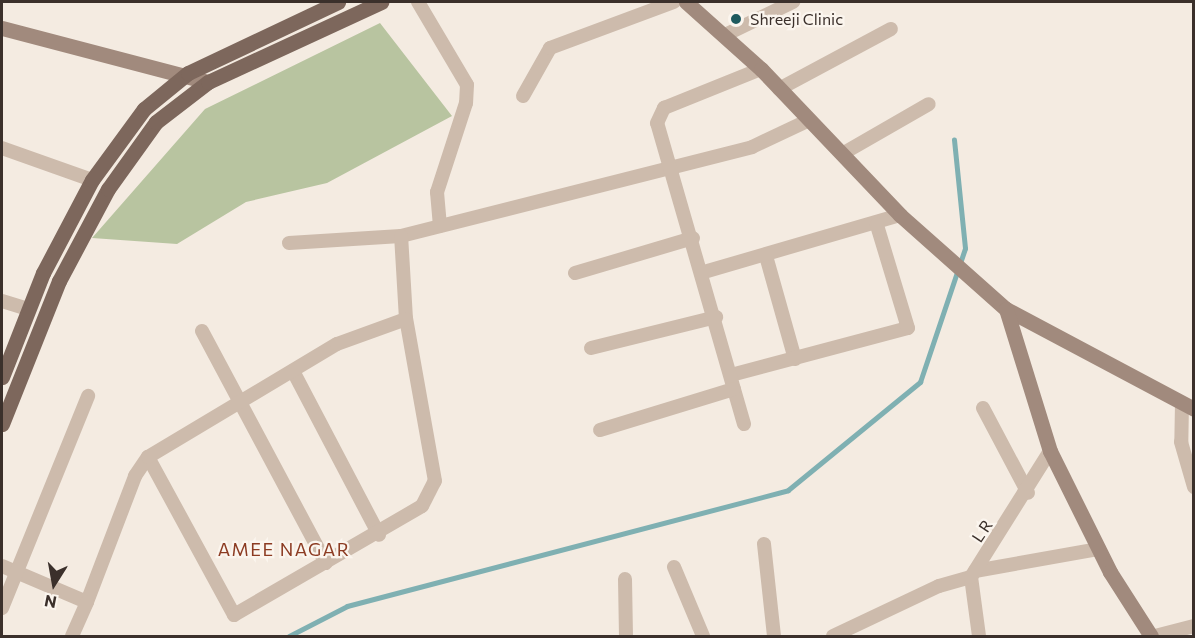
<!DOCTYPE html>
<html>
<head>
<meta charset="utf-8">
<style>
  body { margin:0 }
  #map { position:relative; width:1195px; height:638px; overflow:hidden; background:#f4ebe1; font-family:Commissioner,sans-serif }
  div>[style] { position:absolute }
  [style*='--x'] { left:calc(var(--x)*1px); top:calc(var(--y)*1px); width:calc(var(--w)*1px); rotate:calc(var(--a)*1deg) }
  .green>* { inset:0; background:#b8c4a0 }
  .stream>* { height:5px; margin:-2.5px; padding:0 2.5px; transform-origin:2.5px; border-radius:2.5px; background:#7fb0b2 }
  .street>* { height:14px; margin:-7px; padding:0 7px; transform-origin:7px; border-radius:7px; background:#cdbbac }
  .secondary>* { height:15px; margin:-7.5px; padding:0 7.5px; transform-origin:7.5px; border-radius:7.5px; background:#a18a7d }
  .primary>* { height:15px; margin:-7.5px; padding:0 7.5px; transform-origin:7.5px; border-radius:7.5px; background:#7d675c }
  .dots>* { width:16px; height:16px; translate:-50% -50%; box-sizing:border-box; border:3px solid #fbf5ee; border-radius:50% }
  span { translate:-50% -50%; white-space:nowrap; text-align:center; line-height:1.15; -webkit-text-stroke:4.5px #fbf5ee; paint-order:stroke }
  .poi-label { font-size:16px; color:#3b302b }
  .left { translate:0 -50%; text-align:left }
  .street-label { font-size:16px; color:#3b302b }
  .neighbourhood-label { font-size:18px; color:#8c3b22; letter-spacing:1.5px }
  .frame { position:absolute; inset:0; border:3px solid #3b302b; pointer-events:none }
  .north { position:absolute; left:24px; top:554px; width:60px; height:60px; -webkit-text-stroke:4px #fbf5ee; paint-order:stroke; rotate:191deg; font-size:16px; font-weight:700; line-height:24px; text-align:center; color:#3b302b }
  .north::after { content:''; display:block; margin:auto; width:21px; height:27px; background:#3b302b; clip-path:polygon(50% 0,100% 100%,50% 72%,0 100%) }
</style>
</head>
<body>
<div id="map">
  <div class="green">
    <div style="clip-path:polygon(380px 23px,452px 116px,327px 183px,246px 202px,177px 244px,92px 238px,205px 109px)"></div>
  </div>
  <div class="stream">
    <div style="--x:289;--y:636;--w:65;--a:-27.3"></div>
    <div style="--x:347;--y:606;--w:456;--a:-14.7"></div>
    <div style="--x:788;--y:490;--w:171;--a:-39.3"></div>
    <div style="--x:920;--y:382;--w:141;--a:-71.4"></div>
    <div style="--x:965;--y:248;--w:109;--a:-95.8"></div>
  </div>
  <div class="street">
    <div style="--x:418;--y:2;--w:96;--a:59.4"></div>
    <div style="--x:467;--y:85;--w:18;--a:93"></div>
    <div style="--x:466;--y:103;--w:94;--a:108"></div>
    <div style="--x:437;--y:192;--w:34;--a:85"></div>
    <div style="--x:725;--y:35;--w:76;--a:-25.9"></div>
    <div style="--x:779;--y:89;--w:127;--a:-28.2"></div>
    <div style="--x:523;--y:96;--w:55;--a:-60.6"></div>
    <div style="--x:550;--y:48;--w:132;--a:-20.4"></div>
    <div style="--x:2;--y:148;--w:96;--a:19.6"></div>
    <div style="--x:842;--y:154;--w:100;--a:-29.9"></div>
    <div style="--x:289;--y:243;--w:112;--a:-3.6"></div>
    <div style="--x:401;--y:236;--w:362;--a:-14.2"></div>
    <div style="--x:752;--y:147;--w:63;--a:-25.3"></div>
    <div style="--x:766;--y:256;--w:107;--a:74.3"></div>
    <div style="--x:704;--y:272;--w:204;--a:-16.2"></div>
    <div style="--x:575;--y:273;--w:123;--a:-16.5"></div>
    <div style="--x:2;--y:301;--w:28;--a:17"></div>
    <div style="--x:202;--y:331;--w:263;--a:61.9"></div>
    <div style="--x:591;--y:348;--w:129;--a:-13.9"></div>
    <div style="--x:293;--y:371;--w:185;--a:62.3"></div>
    <div style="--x:731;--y:375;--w:183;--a:-14.9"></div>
    <div style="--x:908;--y:328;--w:108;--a:-106.8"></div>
    <div style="--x:1182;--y:403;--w:39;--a:91"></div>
    <div style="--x:1181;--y:442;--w:47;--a:73.9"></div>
    <div style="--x:983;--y:408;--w:96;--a:62.1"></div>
    <div style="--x:744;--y:424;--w:313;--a:-106.1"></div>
    <div style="--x:657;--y:123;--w:17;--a:-65"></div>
    <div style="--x:664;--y:108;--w:105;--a:-21.9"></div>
    <div style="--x:600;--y:430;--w:140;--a:-17"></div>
    <div style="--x:148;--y:457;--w:180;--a:61.4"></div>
    <div style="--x:234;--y:615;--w:217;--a:-30.1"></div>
    <div style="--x:422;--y:506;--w:28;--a:-63"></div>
    <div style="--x:435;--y:481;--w:165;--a:-100.1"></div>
    <div style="--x:406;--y:319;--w:83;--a:-93.4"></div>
    <div style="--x:764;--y:544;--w:93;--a:83.8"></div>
    <div style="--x:2;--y:566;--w:92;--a:23"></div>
    <div style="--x:87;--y:602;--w:135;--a:-69.1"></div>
    <div style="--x:135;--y:476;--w:23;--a:-56"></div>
    <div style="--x:148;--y:457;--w:220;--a:-30.9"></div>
    <div style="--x:337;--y:344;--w:73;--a:-19.9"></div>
    <div style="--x:674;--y:567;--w:75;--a:67.2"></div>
    <div style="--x:975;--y:571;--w:126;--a:-10.1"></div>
    <div style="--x:625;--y:579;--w:57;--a:89"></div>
    <div style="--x:2;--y:608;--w:229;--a:-67.9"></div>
    <div style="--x:72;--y:636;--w:37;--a:-66"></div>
    <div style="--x:833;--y:636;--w:117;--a:-25.3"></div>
    <div style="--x:939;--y:586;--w:33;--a:-16"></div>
    <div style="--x:979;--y:636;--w:60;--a:-97.7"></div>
    <div style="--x:971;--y:577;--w:149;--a:-57.9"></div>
    <div style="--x:1155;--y:636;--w:40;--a:-14.4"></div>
  </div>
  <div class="secondary">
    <div style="--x:686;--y:2;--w:101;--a:41.8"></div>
    <div style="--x:761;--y:69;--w:202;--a:46.4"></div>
    <div style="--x:900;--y:215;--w:142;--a:41.6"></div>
    <div style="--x:1006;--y:309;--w:213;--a:28"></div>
    <div style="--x:2;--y:28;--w:213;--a:14.7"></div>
    <div style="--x:1006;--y:309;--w:149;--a:72.8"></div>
    <div style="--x:1050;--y:451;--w:135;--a:63.6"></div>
    <div style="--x:1110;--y:572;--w:76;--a:57.4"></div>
  </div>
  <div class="primary">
    <div style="--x:2;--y:377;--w:112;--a:-68.5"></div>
    <div style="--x:43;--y:273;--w:105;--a:-62.2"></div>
    <div style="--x:92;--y:180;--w:88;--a:-53.8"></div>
    <div style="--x:144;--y:109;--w:57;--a:-39.3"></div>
    <div style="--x:188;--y:73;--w:166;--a:-25.3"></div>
    <div style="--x:2;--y:424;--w:154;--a:-68.3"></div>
    <div style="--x:59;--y:281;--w:104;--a:-62"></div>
    <div style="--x:108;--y:189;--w:82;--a:-54.4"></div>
    <div style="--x:156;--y:122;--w:66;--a:-37.6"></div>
    <div style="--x:208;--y:82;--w:191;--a:-24.8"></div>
  </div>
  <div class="dots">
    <div style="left:736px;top:19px;background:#1f5a5e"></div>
  </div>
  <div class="poi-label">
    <span class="left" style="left:750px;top:19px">Shreeji Clinic</span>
  </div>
  <div class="street-label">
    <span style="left:982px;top:531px;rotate:-56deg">L R</span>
  </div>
  <div class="neighbourhood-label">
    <span style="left:284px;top:549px">AMEE NAGAR</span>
  </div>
  <div class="frame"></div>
  <div class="north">N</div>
</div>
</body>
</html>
